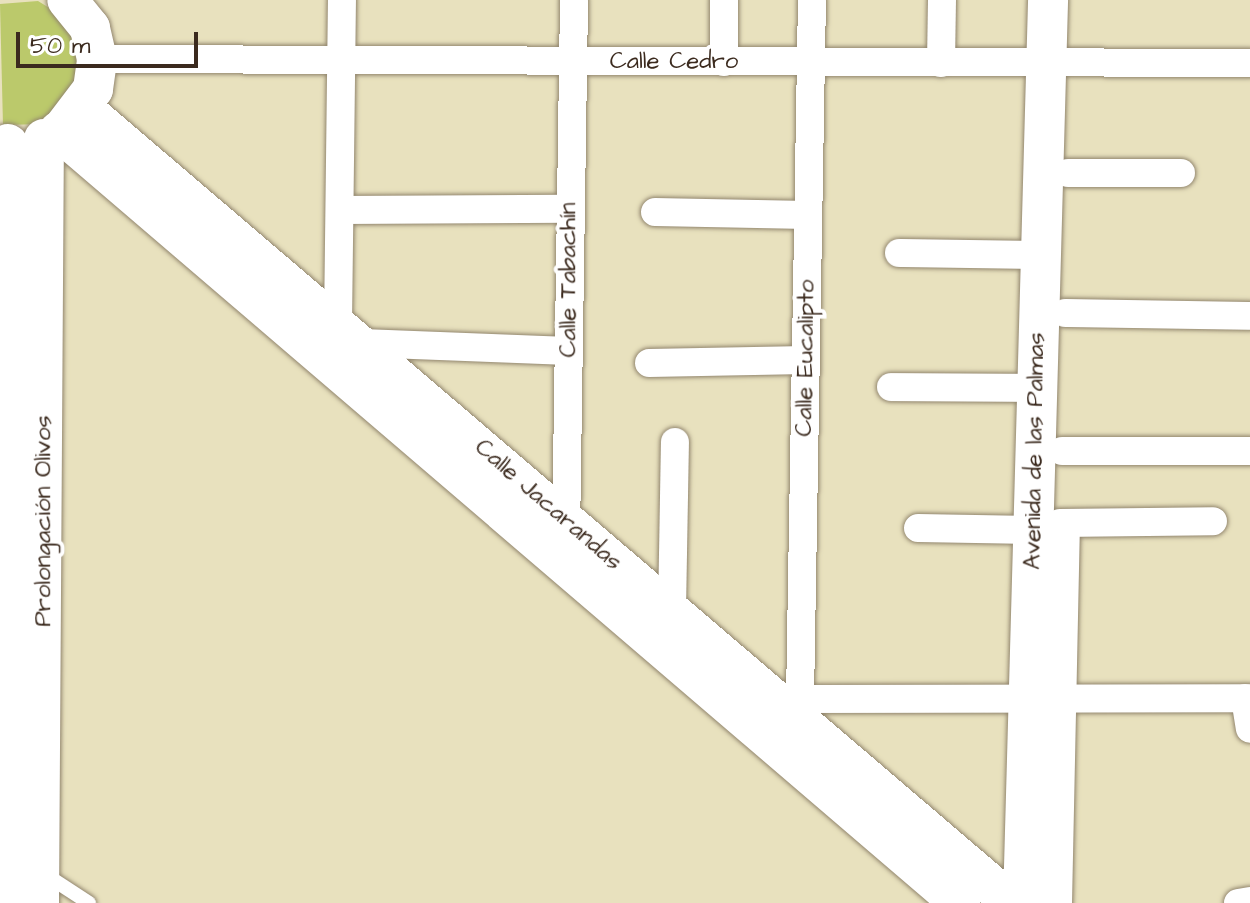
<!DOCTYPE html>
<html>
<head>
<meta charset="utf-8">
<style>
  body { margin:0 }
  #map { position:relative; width:1250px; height:903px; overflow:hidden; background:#e8e1be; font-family:"Architects Daughter",sans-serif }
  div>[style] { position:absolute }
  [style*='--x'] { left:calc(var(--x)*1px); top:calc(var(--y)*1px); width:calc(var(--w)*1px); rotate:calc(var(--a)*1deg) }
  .green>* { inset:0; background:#bbc96b }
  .roads { filter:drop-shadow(0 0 2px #92866e) drop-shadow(0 0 2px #92866e) }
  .lane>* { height:14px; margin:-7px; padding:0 7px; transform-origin:7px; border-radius:7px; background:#fff }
  .street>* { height:28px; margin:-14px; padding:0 14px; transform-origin:14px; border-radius:14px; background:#fff }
  .secondary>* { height:40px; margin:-20px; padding:0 20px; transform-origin:20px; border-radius:20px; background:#fff }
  span { translate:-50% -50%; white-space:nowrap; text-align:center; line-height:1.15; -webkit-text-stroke:8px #fff; paint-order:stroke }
  .street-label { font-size:24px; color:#3b2a1e }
  .scale { position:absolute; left:16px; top:32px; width:182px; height:36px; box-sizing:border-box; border:4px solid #3b2a1e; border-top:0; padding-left:10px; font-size:24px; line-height:28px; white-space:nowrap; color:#3b2a1e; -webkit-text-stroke:6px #fff; paint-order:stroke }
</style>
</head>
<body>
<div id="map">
  <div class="green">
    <div style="clip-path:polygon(38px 1px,72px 22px,85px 80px,45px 124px,3px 125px,0 4px)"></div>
  </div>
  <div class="roads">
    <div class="lane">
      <div style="--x:43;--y:873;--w:55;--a:33.1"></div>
    </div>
    <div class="street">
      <div style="--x:97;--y:59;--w:1153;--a:0.2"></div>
      <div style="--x:724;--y:62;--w:62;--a:-90"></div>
      <div style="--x:941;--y:63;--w:63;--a:-89.1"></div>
      <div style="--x:1068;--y:173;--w:113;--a:0"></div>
      <div style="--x:340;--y:210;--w:229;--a:-0.3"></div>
      <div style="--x:655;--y:212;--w:153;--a:1.1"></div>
      <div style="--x:899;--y:253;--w:141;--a:0.8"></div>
      <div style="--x:1065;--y:313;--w:185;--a:0.9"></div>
      <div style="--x:330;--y:337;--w:15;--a:-58"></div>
      <div style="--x:338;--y:324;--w:324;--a:-89.3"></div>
      <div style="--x:362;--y:343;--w:207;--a:2.2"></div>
      <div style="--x:649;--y:363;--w:157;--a:-1.1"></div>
      <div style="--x:891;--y:387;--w:146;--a:0.4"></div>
      <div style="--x:1062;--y:451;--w:188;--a:0"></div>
      <div style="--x:1060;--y:523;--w:153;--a:-0.7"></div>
      <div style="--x:918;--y:528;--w:115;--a:1"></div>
      <div style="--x:566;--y:535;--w:535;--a:-89.14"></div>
      <div style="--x:672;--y:611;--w:169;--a:-89"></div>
      <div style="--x:1245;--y:698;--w:31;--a:81"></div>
      <div style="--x:800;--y:699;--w:450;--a:-0.1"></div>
      <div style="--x:788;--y:711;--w:17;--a:-45"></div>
      <div style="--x:800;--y:699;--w:699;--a:-89.02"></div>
      <div style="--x:1238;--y:903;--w:12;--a:-9"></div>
    </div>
    <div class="secondary">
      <div style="--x:83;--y:109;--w:1222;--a:40.52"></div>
      <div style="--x:64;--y:127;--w:48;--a:-52.7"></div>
      <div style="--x:93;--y:89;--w:30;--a:-82"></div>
      <div style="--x:97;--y:59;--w:32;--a:-103"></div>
      <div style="--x:90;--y:28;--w:36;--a:-129"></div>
      <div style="--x:59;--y:131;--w:1187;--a:40.59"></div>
      <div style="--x:1;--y:903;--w:759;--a:-89.47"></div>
      <div style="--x:39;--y:903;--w:764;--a:-89.63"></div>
      <div style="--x:1023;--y:903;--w:903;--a:-88.41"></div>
      <div style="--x:1052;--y:903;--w:372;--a:-88.8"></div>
    </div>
  </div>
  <div class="street-label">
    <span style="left:674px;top:62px">Calle Cedro</span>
    <span style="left:569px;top:280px;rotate:-90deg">Calle Tabachín</span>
    <span style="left:806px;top:358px;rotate:-89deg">Calle Eucalipto</span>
    <span style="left:1035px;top:451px;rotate:-89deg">Avenida de las Palmas</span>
    <span style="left:548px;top:505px;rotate:41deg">Calle Jacarandas</span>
    <span style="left:44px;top:521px;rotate:-90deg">Prolongación Olivos</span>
  </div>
  <div class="scale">50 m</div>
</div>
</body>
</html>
